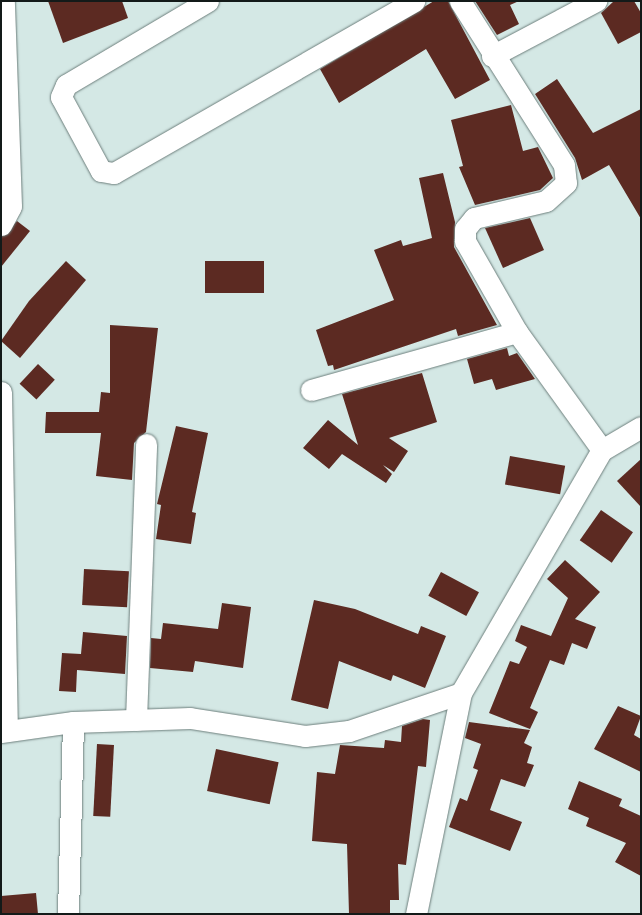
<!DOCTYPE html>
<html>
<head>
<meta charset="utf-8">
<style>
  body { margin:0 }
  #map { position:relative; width:642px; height:915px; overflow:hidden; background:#d4e8e5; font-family:"IBM Plex Sans",sans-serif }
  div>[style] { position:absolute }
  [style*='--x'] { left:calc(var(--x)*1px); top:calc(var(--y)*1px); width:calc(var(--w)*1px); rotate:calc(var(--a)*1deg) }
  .building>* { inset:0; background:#5c2a22; transform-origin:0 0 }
  .roads { filter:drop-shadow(0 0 1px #6d7f7c) drop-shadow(0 0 1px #6d7f7c) }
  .minor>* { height:21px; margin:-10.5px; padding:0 10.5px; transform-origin:10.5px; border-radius:10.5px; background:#fff }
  span { translate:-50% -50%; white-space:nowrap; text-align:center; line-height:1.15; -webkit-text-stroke:5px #e1f6f2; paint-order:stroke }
  .frame { position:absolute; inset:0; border:2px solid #131a19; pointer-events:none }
</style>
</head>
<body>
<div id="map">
  <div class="building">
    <div style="clip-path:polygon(48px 1px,122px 1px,128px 18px,63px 43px)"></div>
    <div style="clip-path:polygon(434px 1px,448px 1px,490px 80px,455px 99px,426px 49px,339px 103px,320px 69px)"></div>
    <div style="clip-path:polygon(475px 1px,519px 1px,510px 5px,519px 24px,497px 35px)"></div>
    <div style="clip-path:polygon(614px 1px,634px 1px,641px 13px,641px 32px,618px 44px,601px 13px)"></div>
    <div style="clip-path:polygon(557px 79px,593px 133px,641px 109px,641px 219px,609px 165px,582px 180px,575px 158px,535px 94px)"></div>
    <div style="clip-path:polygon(511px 105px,523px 151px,538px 147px,553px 178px,540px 190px,475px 205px,459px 167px,463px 166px,451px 120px)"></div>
    <div style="clip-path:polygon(443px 173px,455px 222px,454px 247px,497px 325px,458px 336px,456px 329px,334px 370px,333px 365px,328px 366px,316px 330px,394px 300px,374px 250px,401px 240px,403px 246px,432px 238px,419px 178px)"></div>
    <div style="clip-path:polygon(530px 218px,544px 250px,503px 268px,485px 228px)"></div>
    <div style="clip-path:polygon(17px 221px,30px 231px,1px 267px,1px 237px)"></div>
    <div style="clip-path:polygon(66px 261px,86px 280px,20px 358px,1px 341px,29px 301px)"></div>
    <div style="left:205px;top:261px;width:59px;height:32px"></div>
    <div style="clip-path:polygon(110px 325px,158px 328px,146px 432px,134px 443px,132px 480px,96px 476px,101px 433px,45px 433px,46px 412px,99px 412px,101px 392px,110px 393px)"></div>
    <div style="clip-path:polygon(507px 348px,509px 356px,517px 353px,535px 379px,496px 390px,492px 379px,474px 384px,467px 359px)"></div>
    <div style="left:38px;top:364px;width:23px;height:27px;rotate:43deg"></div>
    <div style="clip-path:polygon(422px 373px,437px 422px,389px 438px,408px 451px,394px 472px,383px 465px,392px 474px,386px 483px,342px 454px,329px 469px,303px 448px,328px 420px,358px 445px,342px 394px)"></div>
    <div style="clip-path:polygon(176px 426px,208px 433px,192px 512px,196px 513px,191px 544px,156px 539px,161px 505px,157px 504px)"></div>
    <div style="left:510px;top:456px;width:56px;height:29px;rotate:10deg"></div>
    <div style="clip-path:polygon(641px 459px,641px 507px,617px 481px)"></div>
    <div style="left:601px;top:510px;width:39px;height:37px;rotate:35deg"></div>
    <div style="clip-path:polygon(565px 560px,600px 592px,575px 619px,596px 627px,587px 649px,572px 643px,564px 665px,550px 660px,530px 708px,538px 712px,530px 729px,489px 713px,510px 661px,519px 664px,527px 647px,515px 641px,521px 625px,551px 636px,568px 598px,547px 579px)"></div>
    <div style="left:84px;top:569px;width:45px;height:36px;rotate:3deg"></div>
    <div style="left:441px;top:572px;width:43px;height:27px;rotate:28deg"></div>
    <div style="clip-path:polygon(314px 600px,355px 609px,418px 634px,421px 626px,446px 636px,425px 688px,393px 675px,391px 681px,339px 661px,328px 709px,291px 700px)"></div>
    <div style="clip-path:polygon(222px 603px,251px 607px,243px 668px,195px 661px,193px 672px,150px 668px,151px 638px,161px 639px,163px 623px,218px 629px)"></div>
    <div style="clip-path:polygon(83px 632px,127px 636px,125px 674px,77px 670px,76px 692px,59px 691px,62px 653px,81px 654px)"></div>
    <div style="clip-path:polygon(618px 706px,641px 716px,634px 735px,641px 739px,641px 772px,594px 749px)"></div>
    <div style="clip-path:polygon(423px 719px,430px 720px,426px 767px,418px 766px,406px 865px,398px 864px,399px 900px,390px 900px,390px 914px,349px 914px,347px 844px,312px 841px,317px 772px,335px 774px,340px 745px,384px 748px,385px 740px,401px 742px,402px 726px)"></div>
    <div style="clip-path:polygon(469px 722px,530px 730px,524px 743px,532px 747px,527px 763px,534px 765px,525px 787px,501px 779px,490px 810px,522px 822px,510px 851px,449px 827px,460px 798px,467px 801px,478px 770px,473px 768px,481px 744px,465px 738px)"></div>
    <div style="left:97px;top:744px;width:17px;height:72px;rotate:3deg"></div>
    <div style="left:216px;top:749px;width:64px;height:43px;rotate:12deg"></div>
    <div style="clip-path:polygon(579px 781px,622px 799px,619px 806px,641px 816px,641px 876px,615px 862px,626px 843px,586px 826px,589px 818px,568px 809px)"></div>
    <div style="clip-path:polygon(36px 893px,38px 914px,1px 914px,1px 896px)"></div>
  </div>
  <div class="roads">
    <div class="minor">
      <div style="--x:208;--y:1;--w:165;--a:149.4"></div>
      <div style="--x:66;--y:85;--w:13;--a:113"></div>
      <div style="--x:61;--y:97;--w:84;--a:61.6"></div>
      <div style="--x:101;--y:171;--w:13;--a:9"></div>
      <div style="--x:114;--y:173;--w:346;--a:-29.8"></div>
      <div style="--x:460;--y:1;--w:194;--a:57.6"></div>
      <div style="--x:564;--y:165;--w:18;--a:84"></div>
      <div style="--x:566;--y:183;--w:27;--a:138"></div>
      <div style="--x:546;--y:201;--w:74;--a:166.7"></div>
      <div style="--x:474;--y:218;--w:14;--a:129"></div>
      <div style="--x:465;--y:229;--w:12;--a:90"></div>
      <div style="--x:465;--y:241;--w:105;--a:60.3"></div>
      <div style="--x:517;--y:332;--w:145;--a:54.2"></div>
      <div style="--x:492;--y:56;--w:118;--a:-27.9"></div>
      <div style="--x:1;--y:225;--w:21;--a:-62"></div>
      <div style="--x:11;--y:206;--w:205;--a:-92"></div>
      <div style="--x:311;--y:390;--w:214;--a:-15.7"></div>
      <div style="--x:1;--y:392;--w:339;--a:89"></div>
      <div style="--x:136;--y:720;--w:276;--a:-87.9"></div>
      <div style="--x:1;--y:732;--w:73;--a:-7.9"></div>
      <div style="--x:73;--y:722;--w:117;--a:-2"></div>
      <div style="--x:190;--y:718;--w:116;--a:8.9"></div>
      <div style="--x:305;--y:736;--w:44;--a:-6.5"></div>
      <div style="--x:349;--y:731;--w:118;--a:-18.7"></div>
      <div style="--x:68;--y:914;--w:192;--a:-88.5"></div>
      <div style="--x:416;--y:914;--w:226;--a:-78.5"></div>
      <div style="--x:461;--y:693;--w:281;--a:-59.9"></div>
      <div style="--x:602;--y:450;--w:45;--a:-30.5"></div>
    </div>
  </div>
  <div class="frame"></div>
</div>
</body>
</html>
